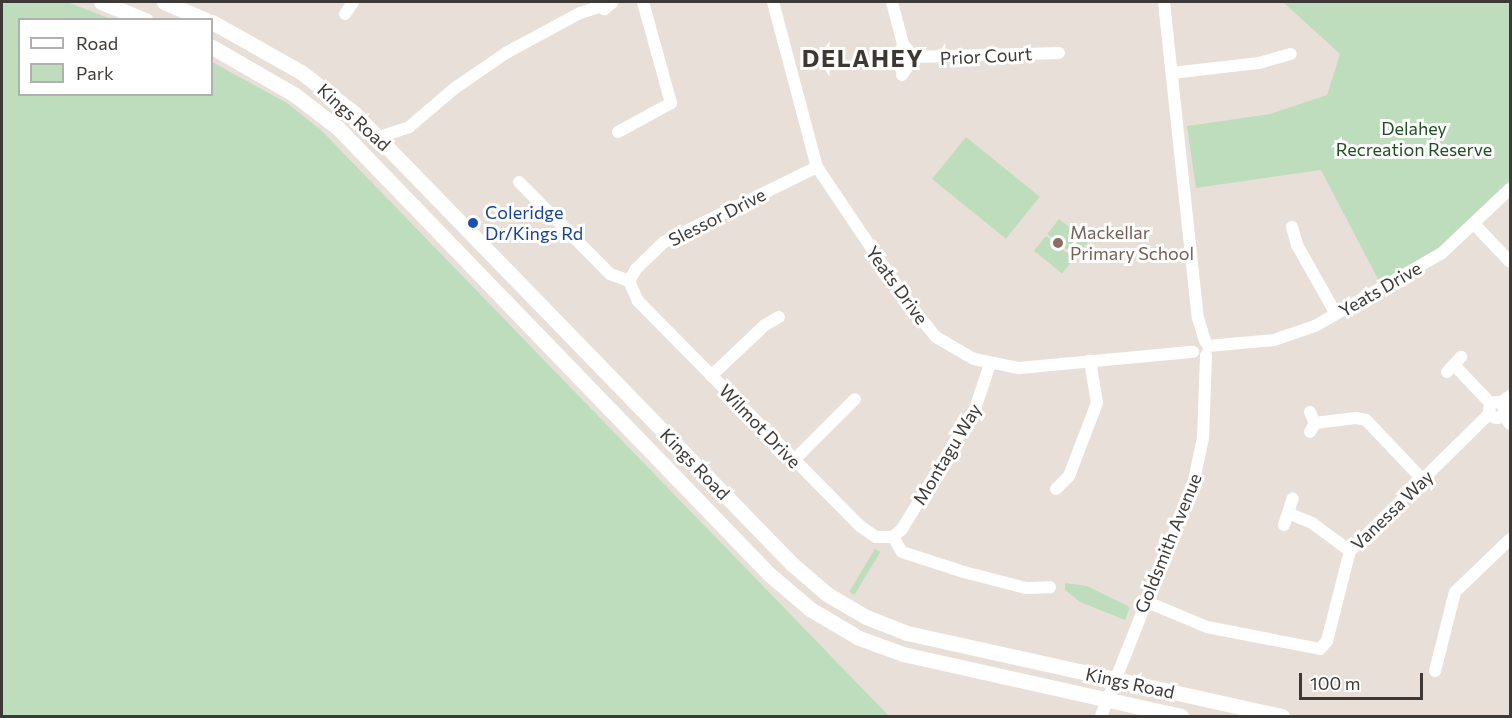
<!DOCTYPE html>
<html>
<head>
<meta charset="utf-8">
<style>
  body { margin:0 }
  #map { position:relative; width:1512px; height:718px; overflow:hidden; background:#e8e0d8; font-family:Commissioner,sans-serif }
  div>[style] { position:absolute }
  [style*='--x'] { left:calc(var(--x)*1px); top:calc(var(--y)*1px); width:calc(var(--w)*1px); rotate:calc(var(--a)*1deg) }
  .green>* { inset:0; background:#beddbc; transform-origin:0 0 }
  .minor>* { height:12px; margin:-6px; padding:0 6px; transform-origin:6px; border-radius:6px; background:#fff }
  .minor>.ring { margin:-6px; padding:0; box-sizing:content-box; background:none; border:12px solid #fff; border-radius:50% }
  .major>* { height:15px; margin:-7.5px; padding:0 7.5px; transform-origin:7.5px; border-radius:7.5px; background:#fff }
  .dots>* { width:16px; height:16px; translate:-50% -50%; box-sizing:border-box; border:3px solid #fff; border-radius:50% }
  span { translate:-50% -50%; white-space:nowrap; text-align:center; line-height:1.15; -webkit-text-stroke:6px #fff; paint-order:stroke }
  .street-label { font-size:18px; color:#3d3936 }
  .park-label { font-size:18px; color:#204f21 }
  .transit-label { font-size:18px; color:#164399 }
  .left { translate:0 -50%; text-align:left }
  .education-label { font-size:18px; color:#785e54 }
  .district-label { font-size:24px; color:#3f3832; font-weight:700; letter-spacing:1.5px }
  .frame { position:absolute; inset:0; border:3px solid #3d3936; pointer-events:none }
  .legend { position:absolute; left:18px; top:18px; width:195px; height:78px; box-sizing:border-box; background:#fff; border:2px solid #b1b0af; margin:0; padding:8px 10px; list-style:none; font-size:18px; color:#3d3936 }
  .legend li { display:flex; align-items:center; gap:12px; height:30px }
  .legend b { width:30px; border:2px solid #b1b0af }
  .scale { position:absolute; left:1299px; top:673px; width:124px; height:27px; box-sizing:border-box; border:3px solid #3d3936; border-top:0; padding-left:8px; font-size:18px; line-height:21px; white-space:nowrap; color:#3d3936; -webkit-text-stroke:4px #fff; paint-order:stroke }
</style>
</head>
<body>
<div id="map">
  <div class="green">
    <div style="clip-path:polygon(2px 2px,67px 2px,111px 19px,20px 20px,20px 94px,212px 94px,212px 62px,287px 103px,321px 130px,889px 716px,2px 716px)"></div>
    <div style="clip-path:polygon(1283px 2px,1510px 2px,1510px 180px,1437px 249px,1380px 283px,1321px 170px,1196px 188px,1187px 126px,1270px 114px,1327px 95px,1340px 54px)"></div>
    <div style="left:966px;top:137px;width:95px;height:54px;rotate:39deg"></div>
    <div style="left:1059px;top:219px;width:37px;height:19px;rotate:38deg"></div>
    <div style="left:1046px;top:236px;width:36px;height:19px;rotate:39deg"></div>
    <div style="left:875px;top:549px;width:6px;height:50px;rotate:31deg"></div>
    <div style="clip-path:polygon(1065px 583px,1087px 586px,1130px 607px,1125px 620px,1080px 602px,1065px 590px)"></div>
  </div>
  <div class="minor">
    <div style="--x:596;--y:2;--w:11;--a:41"></div>
    <div style="--x:604;--y:9;--w:11;--a:-38"></div>
    <div style="--x:773;--y:2;--w:171;--a:75.1"></div>
    <div style="--x:817;--y:167;--w:165;--a:56.1"></div>
    <div style="--x:909;--y:304;--w:43;--a:50.7"></div>
    <div style="--x:936;--y:337;--w:44;--a:30.1"></div>
    <div style="--x:974;--y:359;--w:46;--a:11.3"></div>
    <div style="--x:1019;--y:368;--w:175;--a:-5.3"></div>
    <div style="--x:892;--y:2;--w:43;--a:75.3"></div>
    <div style="--x:903;--y:44;--w:17;--a:50"></div>
    <div style="--x:914;--y:57;--w:145;--a:-1.6"></div>
    <div style="--x:1164;--y:2;--w:318;--a:83.9"></div>
    <div style="--x:1198;--y:318;--w:24;--a:73"></div>
    <div style="--x:345;--y:14;--w:14;--a:-56"></div>
    <div style="--x:1172;--y:73;--w:88;--a:-6.6"></div>
    <div style="--x:1259;--y:63;--w:33;--a:-16"></div>
    <div style="--x:902;--y:75;--w:22;--a:-56"></div>
    <div style="--x:618;--y:132;--w:60;--a:-28.7"></div>
    <div style="--x:671;--y:103;--w:105;--a:-105.5"></div>
    <div style="--x:379;--y:137;--w:32;--a:-18"></div>
    <div style="--x:409;--y:127;--w:60;--a:-40.3"></div>
    <div style="--x:455;--y:88;--w:62;--a:-34.5"></div>
    <div style="--x:506;--y:53;--w:84;--a:-28.4"></div>
    <div style="--x:580;--y:13;--w:21;--a:-17"></div>
    <div style="--x:519;--y:182;--w:129;--a:45.3"></div>
    <div style="--x:610;--y:274;--w:20;--a:20"></div>
    <div style="--x:629;--y:281;--w:22;--a:66"></div>
    <div style="--x:638;--y:301;--w:316;--a:45.4"></div>
    <div style="--x:860;--y:526;--w:19;--a:35"></div>
    <div style="--x:876;--y:537;--w:17;--a:0"></div>
    <div style="--x:893;--y:537;--w:17;--a:59"></div>
    <div style="--x:902;--y:552;--w:65;--a:17.9"></div>
    <div style="--x:964;--y:572;--w:64;--a:14.5"></div>
    <div style="--x:1026;--y:588;--w:24;--a:-2"></div>
    <div style="--x:1474;--y:224;--w:52;--a:46.5"></div>
    <div style="--x:1292;--y:227;--w:19;--a:74"></div>
    <div style="--x:1297;--y:245;--w:79;--a:60.5"></div>
    <div style="--x:629;--y:281;--w:14;--a:-60"></div>
    <div style="--x:636;--y:269;--w:39;--a:-44"></div>
    <div style="--x:664;--y:242;--w:170;--a:-26.1"></div>
    <div style="--x:1208;--y:346;--w:66;--a:-5.2"></div>
    <div style="--x:1274;--y:340;--w:43;--a:-18.9"></div>
    <div style="--x:1315;--y:326;--w:146;--a:-29.9"></div>
    <div style="--x:1442;--y:253;--w:93;--a:-43.3"></div>
    <div style="--x:1455;--y:366;--w:52;--a:46.5"></div>
    <div style="--x:1447;--y:372;--w:21;--a:-47"></div>
    <div style="--x:711;--y:376;--w:74;--a:-43.4"></div>
    <div style="--x:765;--y:325;--w:16;--a:-30"></div>
    <div class="ring" style="left:1489px;top:402px;width:4px;height:4px"></div>
    <div style="--x:1500;--y:403;--w:12;--a:-35"></div>
    <div style="--x:1310;--y:412;--w:12;--a:66"></div>
    <div style="--x:1315;--y:423;--w:10;--a:119"></div>
    <div style="--x:1503;--y:413;--w:13;--a:58"></div>
    <div style="--x:1315;--y:423;--w:41;--a:-7"></div>
    <div style="--x:1356;--y:418;--w:10;--a:11"></div>
    <div style="--x:1366;--y:420;--w:83;--a:46.5"></div>
    <div style="--x:794;--y:460;--w:86;--a:-45"></div>
    <div style="--x:1056;--y:489;--w:18;--a:-45"></div>
    <div style="--x:1069;--y:476;--w:78;--a:-69"></div>
    <div style="--x:1097;--y:403;--w:43;--a:-99.5"></div>
    <div style="--x:1290;--y:514;--w:24;--a:22"></div>
    <div style="--x:1312;--y:523;--w:47;--a:36.4"></div>
    <div style="--x:1284;--y:525;--w:28;--a:-72"></div>
    <div style="--x:893;--y:537;--w:12;--a:-42"></div>
    <div style="--x:902;--y:529;--w:140;--a:-58.7"></div>
    <div style="--x:975;--y:409;--w:47;--a:-71.6"></div>
    <div style="--x:1145;--y:601;--w:67;--a:22.8"></div>
    <div style="--x:1207;--y:627;--w:115;--a:11"></div>
    <div style="--x:1320;--y:649;--w:11;--a:-49"></div>
    <div style="--x:1327;--y:641;--w:93;--a:-75.7"></div>
    <div style="--x:1350;--y:551;--w:197;--a:-44.6"></div>
    <div style="--x:1435;--y:671;--w:81;--a:-75.8"></div>
    <div style="--x:1455;--y:592;--w:76;--a:-43.9"></div>
    <div style="--x:1101;--y:716;--w:249;--a:-68.3"></div>
    <div style="--x:1193;--y:485;--w:48;--a:-78"></div>
    <div style="--x:1203;--y:438;--w:83;--a:-87.9"></div>
  </div>
  <div class="major">
    <div style="--x:101;--y:2;--w:48;--a:22.2"></div>
    <div style="--x:164;--y:2;--w:46;--a:23.2"></div>
    <div style="--x:212;--y:22;--w:102;--a:29.3"></div>
    <div style="--x:301;--y:72;--w:67;--a:37.7"></div>
    <div style="--x:354;--y:113;--w:629;--a:45.84"></div>
    <div style="--x:792;--y:564;--w:46;--a:40.6"></div>
    <div style="--x:827;--y:594;--w:45;--a:30.5"></div>
    <div style="--x:866;--y:617;--w:44;--a:21.3"></div>
    <div style="--x:907;--y:633;--w:384;--a:12.5"></div>
    <div style="--x:212;--y:47;--w:96;--a:30"></div>
    <div style="--x:295;--y:95;--w:54;--a:37.5"></div>
    <div style="--x:338;--y:128;--w:620;--a:45.98"></div>
    <div style="--x:769;--y:574;--w:54;--a:40.5"></div>
    <div style="--x:810;--y:609;--w:57;--a:30.6"></div>
    <div style="--x:859;--y:638;--w:47;--a:20"></div>
    <div style="--x:903;--y:654;--w:285;--a:12.6"></div>
  </div>
  <div class="dots">
    <div style="left:473px;top:223px;background:#1a4fb4"></div>
    <div style="left:1058px;top:243px;background:#8d6e63"></div>
  </div>
  <div class="street-label">
    <span style="left:986px;top:56px;rotate:-3deg">Prior Court</span>
    <span style="left:354px;top:117px;rotate:42deg">Kings Road</span>
    <span style="left:717px;top:217px;rotate:-27deg">Slessor Drive</span>
    <span style="left:897px;top:285px;rotate:54deg">Yeats Drive</span>
    <span style="left:1380px;top:289px;rotate:-30deg">Yeats Drive</span>
    <span style="left:760px;top:426px;rotate:46deg">Wilmot Drive</span>
    <span style="left:947px;top:454px;rotate:-59deg">Montagu Way</span>
    <span style="left:695px;top:464px;rotate:46deg">Kings Road</span>
    <span style="left:1392px;top:510px;rotate:-44deg">Vanessa Way</span>
    <span style="left:1168px;top:543px;rotate:-68deg">Goldsmith Avenue</span>
    <span style="left:1130px;top:683px;rotate:12deg">Kings Road</span>
  </div>
  <div class="park-label">
    <span style="left:1414px;top:139px">Delahey<br>Recreation Reserve</span>
  </div>
  <div class="transit-label">
    <span class="left" style="left:485px;top:223px">Coleridge<br>Dr/Kings Rd</span>
  </div>
  <div class="education-label">
    <span class="left" style="left:1070px;top:243px">Mackellar<br>Primary School</span>
  </div>
  <div class="district-label">
    <span style="left:863px;top:58px">DELAHEY</span>
  </div>
  <div class="frame"></div>
  <ul class="legend">
  <li><b style="height:8px;background:#fff"></b>Road</li>
  <li><b style="height:16px;background:#beddbc"></b>Park</li>
  </ul>
  <div class="scale">100 m</div>
</div>
</body>
</html>
